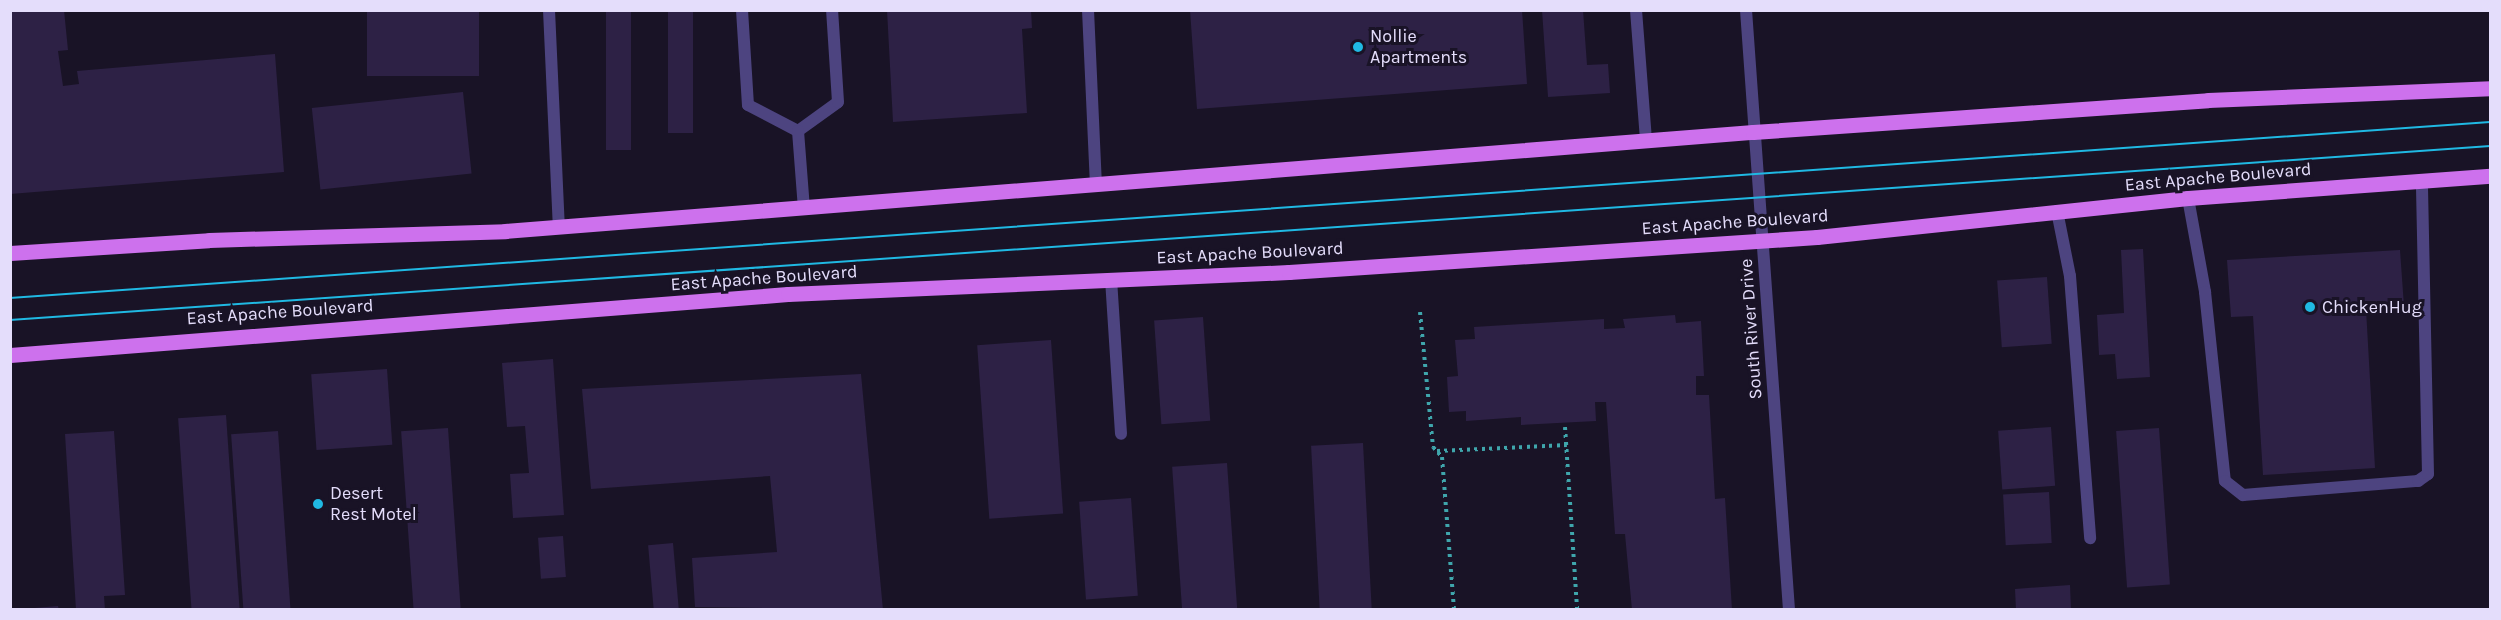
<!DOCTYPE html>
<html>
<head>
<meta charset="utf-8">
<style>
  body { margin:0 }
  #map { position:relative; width:2501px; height:620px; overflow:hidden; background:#191326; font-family:Karla,sans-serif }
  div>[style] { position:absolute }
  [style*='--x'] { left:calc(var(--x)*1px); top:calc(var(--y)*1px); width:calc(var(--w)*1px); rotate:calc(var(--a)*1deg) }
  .building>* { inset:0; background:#2d2145; transform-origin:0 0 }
  .path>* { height:4px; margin-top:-2px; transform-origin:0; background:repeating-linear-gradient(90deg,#3fa6ac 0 3px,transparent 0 7.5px) }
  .service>* { height:12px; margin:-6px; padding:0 6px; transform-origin:6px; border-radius:6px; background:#4d4480 }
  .minor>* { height:12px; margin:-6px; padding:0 6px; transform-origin:6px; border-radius:6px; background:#4d4480 }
  .primary>* { height:15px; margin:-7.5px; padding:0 7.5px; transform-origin:7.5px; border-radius:7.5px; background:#cd71ed }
  .tram>* { height:1.5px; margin:-0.75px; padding:0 0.75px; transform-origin:0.75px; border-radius:0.75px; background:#20b9e3 }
  .dots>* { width:16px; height:16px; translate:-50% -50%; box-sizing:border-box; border:3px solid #191326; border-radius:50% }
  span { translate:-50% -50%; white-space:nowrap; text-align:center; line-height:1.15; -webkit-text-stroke:6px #191326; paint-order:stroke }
  .poi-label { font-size:18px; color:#e4ddfb }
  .left { translate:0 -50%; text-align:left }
  .street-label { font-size:18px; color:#e4ddfb }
  .frame { position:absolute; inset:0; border:12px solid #e4ddfb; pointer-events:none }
</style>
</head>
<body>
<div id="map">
  <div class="building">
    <div style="clip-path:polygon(10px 10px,64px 10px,68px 50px,58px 51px,63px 86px,79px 84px,77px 71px,275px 54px,284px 172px,10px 194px)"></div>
    <div style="left:367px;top:10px;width:112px;height:66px"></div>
    <div style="left:606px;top:10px;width:25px;height:140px"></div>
    <div style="left:668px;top:10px;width:25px;height:123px"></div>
    <div style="clip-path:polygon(887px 10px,1031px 10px,1032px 28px,1022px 29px,1027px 113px,893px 122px)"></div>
    <div style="clip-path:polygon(1190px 10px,1522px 10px,1527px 84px,1197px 109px)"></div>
    <div style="clip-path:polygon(1542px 10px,1583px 10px,1587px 65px,1608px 64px,1610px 93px,1548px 97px)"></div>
    <div style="left:463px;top:92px;width:82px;height:152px;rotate:84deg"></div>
    <div style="clip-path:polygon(2143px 249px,2150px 377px,2117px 379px,2115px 354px,2099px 355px,2097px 315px,2124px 313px,2121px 250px)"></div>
    <div style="clip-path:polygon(2400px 250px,2404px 306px,2366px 309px,2375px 468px,2263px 475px,2253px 316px,2231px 317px,2227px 260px)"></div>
    <div style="left:2047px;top:277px;width:67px;height:50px;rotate:86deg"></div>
    <div style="clip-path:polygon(1675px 315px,1676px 323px,1701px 321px,1704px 376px,1696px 376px,1696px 395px,1709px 395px,1715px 499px,1725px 498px,1732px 610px,1632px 610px,1625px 534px,1615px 534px,1606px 402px,1595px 402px,1596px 421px,1521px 425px,1521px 417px,1466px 421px,1466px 411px,1449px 412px,1447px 377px,1458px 376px,1455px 340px,1475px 339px,1474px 327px,1604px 319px,1604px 329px,1625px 328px,1623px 319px)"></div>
    <div style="left:1203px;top:317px;width:104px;height:49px;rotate:86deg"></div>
    <div style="left:1051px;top:340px;width:174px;height:74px;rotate:86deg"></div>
    <div style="clip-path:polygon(553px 359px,564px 515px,513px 518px,510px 474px,529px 473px,525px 426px,507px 427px,502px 363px)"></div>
    <div style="left:387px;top:369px;width:76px;height:76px;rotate:86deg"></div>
    <div style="clip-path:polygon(861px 374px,883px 610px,695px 607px,692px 558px,777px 552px,770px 476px,591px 489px,582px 389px)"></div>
    <div style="left:226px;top:415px;width:196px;height:48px;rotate:86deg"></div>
    <div style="left:2051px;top:427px;width:59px;height:53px;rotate:86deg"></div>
    <div style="left:448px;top:428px;width:182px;height:47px;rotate:86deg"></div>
    <div style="left:2159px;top:428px;width:157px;height:43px;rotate:86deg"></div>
    <div style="clip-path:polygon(114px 431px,125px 595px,104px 596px,105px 610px,76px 610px,65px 434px)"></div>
    <div style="left:278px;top:431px;width:179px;height:47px;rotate:86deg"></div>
    <div style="left:1363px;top:443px;width:167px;height:52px;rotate:87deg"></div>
    <div style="left:1227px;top:463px;width:147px;height:55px;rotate:86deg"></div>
    <div style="left:2049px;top:492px;width:51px;height:46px;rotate:87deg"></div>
    <div style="left:1131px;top:498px;width:98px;height:52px;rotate:86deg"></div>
    <div style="left:563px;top:536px;width:41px;height:25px;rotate:86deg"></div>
    <div style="left:673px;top:543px;width:67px;height:25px;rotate:85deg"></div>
    <div style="clip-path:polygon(2070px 585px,2071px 610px,2016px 610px,2015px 589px)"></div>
    <div style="clip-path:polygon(58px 606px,59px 610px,34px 610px,34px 608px)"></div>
  </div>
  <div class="path">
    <div style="--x:1420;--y:312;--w:136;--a:84.5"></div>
    <div style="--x:1433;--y:447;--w:13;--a:48"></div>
    <div style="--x:1442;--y:457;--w:153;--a:85.5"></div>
    <div style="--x:1565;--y:427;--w:183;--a:86.2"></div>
    <div style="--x:1437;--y:451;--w:130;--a:-2.6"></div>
  </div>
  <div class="service">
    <div style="--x:549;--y:10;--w:217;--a:87.4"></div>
    <div style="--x:742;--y:10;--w:95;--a:86.4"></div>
    <div style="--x:748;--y:105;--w:56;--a:27.5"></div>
    <div style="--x:1088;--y:10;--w:176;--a:87.4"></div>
    <div style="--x:1636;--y:10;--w:130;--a:85.6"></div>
    <div style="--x:798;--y:131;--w:49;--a:-35.9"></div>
    <div style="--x:838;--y:102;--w:92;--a:-93.7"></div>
    <div style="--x:798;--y:131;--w:78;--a:85.6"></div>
    <div style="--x:2188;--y:198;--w:96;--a:79.7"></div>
    <div style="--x:2205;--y:292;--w:190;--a:84"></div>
    <div style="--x:2225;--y:481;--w:23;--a:38"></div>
    <div style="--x:2243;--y:495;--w:176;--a:-4.6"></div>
    <div style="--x:2418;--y:481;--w:12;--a:-35"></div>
    <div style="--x:2428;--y:474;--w:293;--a:-91.2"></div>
    <div style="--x:2057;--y:211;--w:66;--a:78.7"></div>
    <div style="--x:2070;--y:276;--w:263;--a:85.6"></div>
    <div style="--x:1111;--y:279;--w:155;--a:86.3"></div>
  </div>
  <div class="minor">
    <div style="--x:1746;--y:10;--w:602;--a:85.9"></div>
  </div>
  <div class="primary">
    <div style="--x:10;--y:253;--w:199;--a:-3.7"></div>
    <div style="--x:209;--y:240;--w:296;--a:-1.7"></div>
    <div style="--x:505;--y:231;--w:1252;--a:-4.54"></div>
    <div style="--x:1753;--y:132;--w:456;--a:-4"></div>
    <div style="--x:2208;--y:100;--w:282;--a:-2.4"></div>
    <div style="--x:10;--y:355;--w:780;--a:-4.48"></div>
    <div style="--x:788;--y:294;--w:501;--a:-2.51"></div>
    <div style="--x:1289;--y:272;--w:529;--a:-3.79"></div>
    <div style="--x:1817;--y:237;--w:373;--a:-6"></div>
    <div style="--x:2188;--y:198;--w:303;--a:-4.2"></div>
  </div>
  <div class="tram">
    <div style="--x:10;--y:298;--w:2486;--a:-4.06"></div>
    <div style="--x:10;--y:320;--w:2486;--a:-4.01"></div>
  </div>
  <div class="dots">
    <div style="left:1358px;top:47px;background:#20b9e3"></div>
    <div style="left:2310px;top:307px;background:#20b9e3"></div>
    <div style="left:318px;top:504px;background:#20b9e3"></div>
  </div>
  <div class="poi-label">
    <span class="left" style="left:1370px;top:47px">Nollie<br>Apartments</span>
    <span class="left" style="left:2322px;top:307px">ChickenHug</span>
    <span class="left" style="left:330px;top:504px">Desert<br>Rest Motel</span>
  </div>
  <div class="street-label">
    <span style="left:2218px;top:177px;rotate:-5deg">East Apache Boulevard</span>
    <span style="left:1735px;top:222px;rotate:-4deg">East Apache Boulevard</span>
    <span style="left:1250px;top:253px;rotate:-3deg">East Apache Boulevard</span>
    <span style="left:764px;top:278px;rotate:-4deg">East Apache Boulevard</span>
    <span style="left:280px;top:312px;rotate:-4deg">East Apache Boulevard</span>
    <span style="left:1751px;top:329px;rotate:-94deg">South River Drive</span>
  </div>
  <div class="frame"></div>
</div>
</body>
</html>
